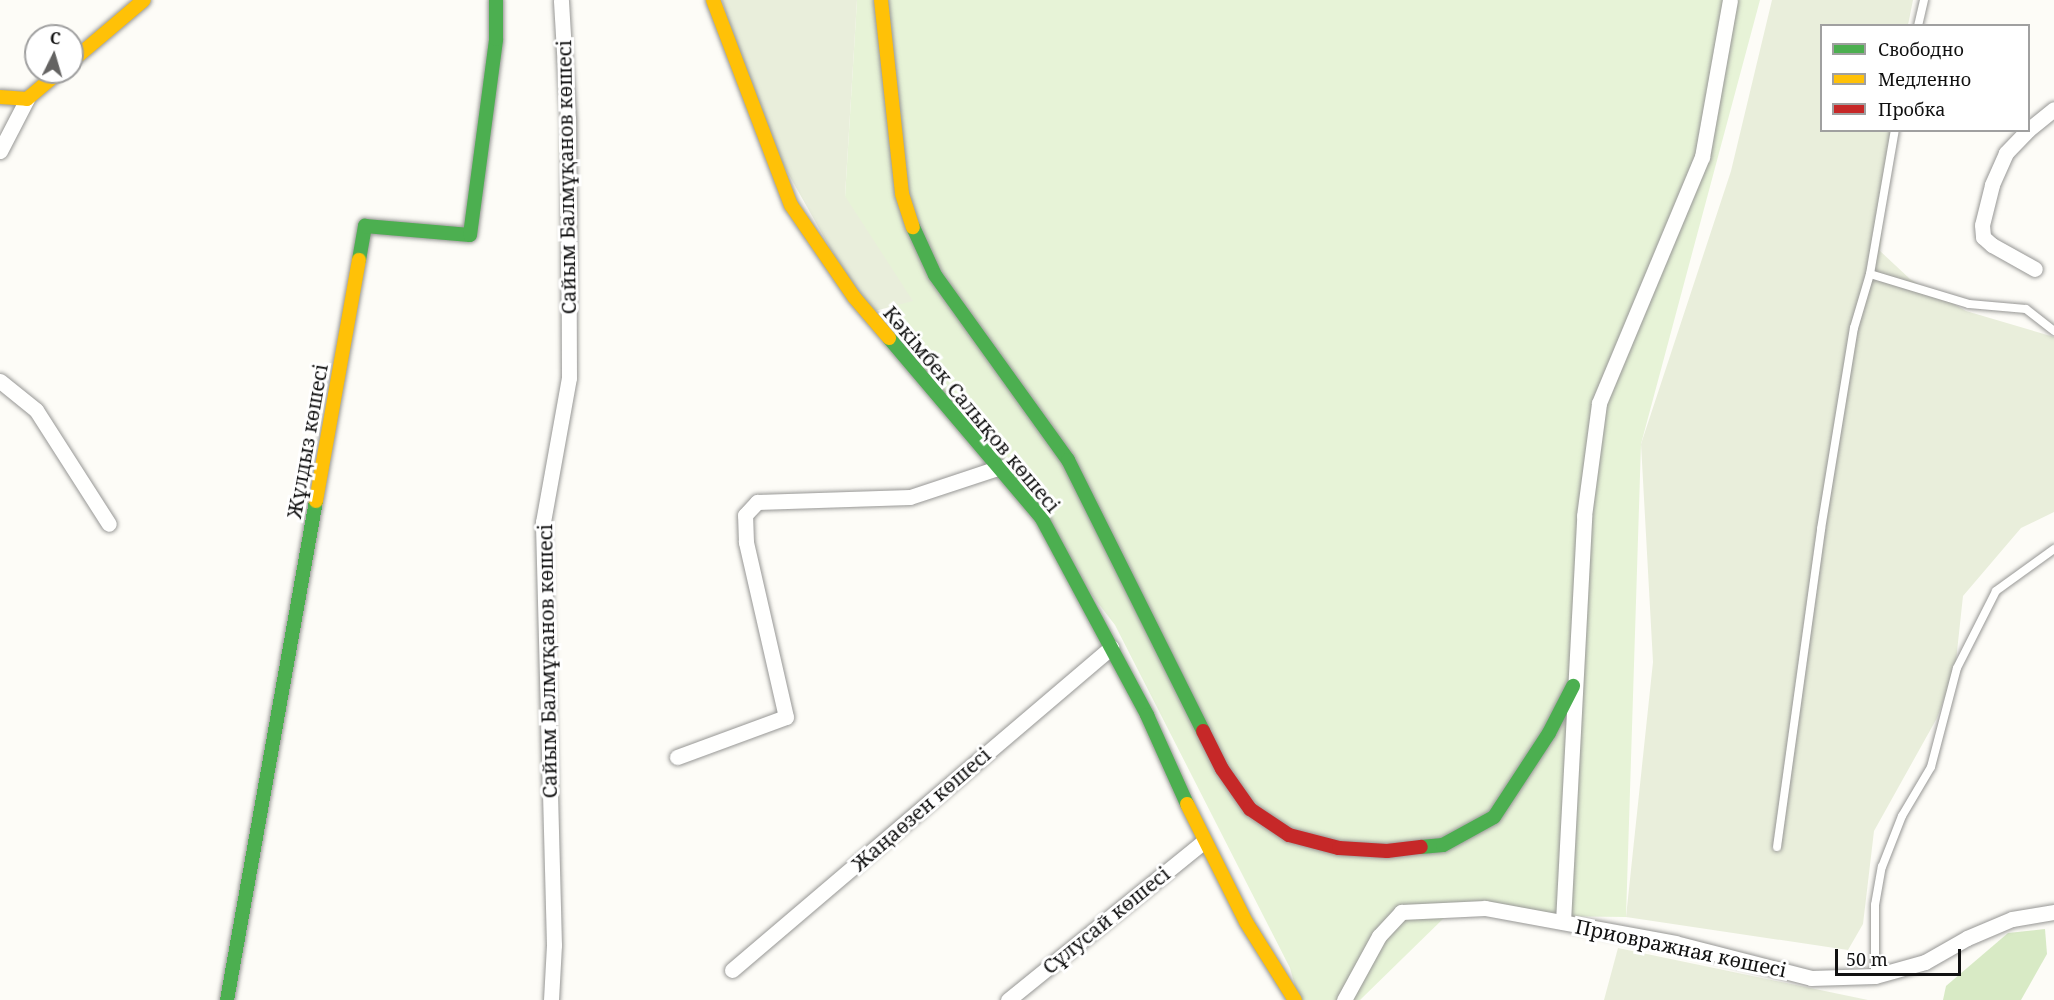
<!DOCTYPE html>
<html>
<head>
<meta charset="utf-8">
<style>
  body { margin:0 }
  #map { position:relative; width:2054px; height:1000px; overflow:hidden; background:#fdfcf7; font-family:"Noto Serif",serif }
  div>[style] { position:absolute }
  [style*='--x'] { left:calc(var(--x)*1px); top:calc(var(--y)*1px); width:calc(var(--w)*1px); rotate:calc(var(--a)*1deg) }
  .green>* { inset:0; background:#e7f3d7 }
  .forest>* { inset:0; background:#d8eac5 }
  .cemetery>* { inset:0; background:#e9eedb }
  .roads { filter:drop-shadow(0 0 2px #979795) drop-shadow(0 0 2px #979795) }
  .lane>* { height:8px; margin:-4px; padding:0 4px; transform-origin:4px; border-radius:4px; background:#fffffe }
  .street>* { height:15px; margin:-7.5px; padding:0 7.5px; transform-origin:7.5px; border-radius:7.5px; background:#fffffe }
  .fast>* { height:14px; margin:-7px; padding:0 7px; transform-origin:7px; border-radius:7px; background:#4caf50 }
  .slow>* { height:14px; margin:-7px; padding:0 7px; transform-origin:7px; border-radius:7px; background:#ffc107 }
  .jam>* { height:14px; margin:-7px; padding:0 7px; transform-origin:7px; border-radius:7px; background:#c62828 }
  span { translate:-50% -50%; white-space:nowrap; text-align:center; line-height:1.15; -webkit-text-stroke:6px #fff; paint-order:stroke }
  .street-label { font-size:20px; color:#111 }
  .legend { position:absolute; left:1820px; top:24px; width:210px; height:108px; box-sizing:border-box; background:#fff; border:2px solid #a0a0a0; margin:0; padding:8px 10px; list-style:none; font-size:18px; color:#111 }
  .legend li { display:flex; align-items:center; gap:12px; height:30px }
  .legend b { width:30px; border:2px solid #a0a0a0 }
  .north { position:absolute; left:24px; top:24px; width:60px; height:60px; box-sizing:border-box; background:#fff; border:2px solid #a0a0a0; border-radius:50%; rotate:5deg; font-size:16px; font-weight:700; line-height:24px; text-align:center; color:#111 }
  .north::after { content:''; display:block; margin:auto; width:21px; height:27px; background:#646362; clip-path:polygon(50% 0,100% 100%,50% 72%,0 100%) }
  .scale { position:absolute; left:1835px; top:949px; width:126px; height:27px; box-sizing:border-box; border:3px solid #111; border-top:0; padding-left:8px; font-size:18px; line-height:21px; white-space:nowrap; color:#111; -webkit-text-stroke:4px #fff; paint-order:stroke }
</style>
</head>
<body>
<div id="map">
  <div class="green">
    <div style="clip-path:polygon(857px 0,1760px 0,1641px 444px,1626px 917px,1447px 915px,1360px 1000px,1299px 1000px,1290px 968px,1115px 625px,938px 396px,845px 197px)"></div>
  </div>
  <div class="forest">
    <div style="clip-path:polygon(2045px 929px,2047px 954px,2021px 1000px,1943px 1000px,1946px 986px,2008px 933px)"></div>
  </div>
  <div class="cemetery">
    <div style="clip-path:polygon(722px 0,857px 0,845px 196px,913px 301px,867px 313px,759px 122px)"></div>
    <div style="clip-path:polygon(1772px 0,1913px 0,1908px 25px,1822px 26px,1822px 130px,1891px 131px,1880px 251px,1910px 279px,1966px 311px,2054px 337px,2054px 512px,2021px 528px,1963px 596px,1955px 670px,1937px 718px,1874px 831px,1863px 924px,1848px 950px,1626px 917px,1653px 662px,1641px 444px,1731px 171px)"></div>
    <div style="clip-path:polygon(1618px 948px,1868px 1000px,1604px 1000px)"></div>
  </div>
  <div class="roads">
    <div class="lane">
      <div style="--x:1918;--y:26;--w:27;--a:-77"></div>
      <div style="--x:1870;--y:274;--w:103;--a:16.9"></div>
      <div style="--x:1969;--y:304;--w:57;--a:5"></div>
      <div style="--x:2026;--y:309;--w:36;--a:38"></div>
      <div style="--x:1777;--y:847;--w:321;--a:-82.1"></div>
      <div style="--x:1821;--y:529;--w:204;--a:-80.7"></div>
      <div style="--x:1854;--y:328;--w:56;--a:-73.5"></div>
      <div style="--x:1870;--y:274;--w:146;--a:-80.2"></div>
      <div style="--x:1875;--y:976;--w:71;--a:-90"></div>
      <div style="--x:1875;--y:905;--w:39;--a:-80"></div>
      <div style="--x:1882;--y:867;--w:55;--a:-68.6"></div>
      <div style="--x:1902;--y:816;--w:57;--a:-59.4"></div>
      <div style="--x:1931;--y:767;--w:102;--a:-75.3"></div>
      <div style="--x:1957;--y:668;--w:86;--a:-63.1"></div>
      <div style="--x:1996;--y:591;--w:72;--a:-35.9"></div>
    </div>
    <div class="street">
      <div style="--x:2028;--y:130;--w:32;--a:134"></div>
      <div style="--x:2006;--y:153;--w:35;--a:114"></div>
      <div style="--x:1992;--y:185;--w:41;--a:104"></div>
      <div style="--x:1982;--y:225;--w:12;--a:85"></div>
      <div style="--x:1983;--y:237;--w:12;--a:42"></div>
      <div style="--x:1992;--y:245;--w:49;--a:29.2"></div>
      <div style="--x:2028;--y:130;--w:33;--a:-39"></div>
      <div style="--x:0;--y:151;--w:59;--a:-62.6"></div>
      <div style="--x:0;--y:381;--w:46;--a:38.9"></div>
      <div style="--x:36;--y:410;--w:135;--a:57.4"></div>
      <div style="--x:677;--y:757;--w:116;--a:-20.2"></div>
      <div style="--x:786;--y:717;--w:180;--a:-102.9"></div>
      <div style="--x:746;--y:542;--w:27;--a:-92"></div>
      <div style="--x:745;--y:515;--w:18;--a:-47"></div>
      <div style="--x:757;--y:502;--w:153;--a:-1.9"></div>
      <div style="--x:910;--y:497;--w:95;--a:-18.4"></div>
      <div style="--x:1563;--y:922;--w:407;--a:-87"></div>
      <div style="--x:1584;--y:516;--w:114;--a:-82.4"></div>
      <div style="--x:1599;--y:403;--w:267;--a:-67.3"></div>
      <div style="--x:1702;--y:157;--w:159;--a:-79.9"></div>
      <div style="--x:732;--y:970;--w:498;--a:-40.4"></div>
      <div style="--x:551;--y:1000;--w:55;--a:-86.9"></div>
      <div style="--x:554;--y:945;--w:423;--a:-91.5"></div>
      <div style="--x:543;--y:522;--w:146;--a:-79.8"></div>
      <div style="--x:569;--y:378;--w:259;--a:-90.2"></div>
      <div style="--x:568;--y:119;--w:119;--a:-93.4"></div>
      <div style="--x:1008;--y:1000;--w:252;--a:-39"></div>
      <div style="--x:1344;--y:1000;--w:73;--a:-61.3"></div>
      <div style="--x:1379;--y:936;--w:33;--a:-47"></div>
      <div style="--x:1401;--y:912;--w:84;--a:-2.7"></div>
      <div style="--x:1485;--y:908;--w:193;--a:10.4"></div>
      <div style="--x:1675;--y:943;--w:140;--a:14.4"></div>
      <div style="--x:1811;--y:978;--w:64;--a:-1.8"></div>
      <div style="--x:1875;--y:976;--w:52;--a:-15.6"></div>
      <div style="--x:1925;--y:962;--w:48;--a:-29.7"></div>
      <div style="--x:1967;--y:938;--w:49;--a:-22.9"></div>
      <div style="--x:2012;--y:919;--w:43;--a:-9.5"></div>
    </div>
    <div class="fast">
      <div style="--x:913;--y:227;--w:53;--a:65.4"></div>
      <div style="--x:935;--y:275;--w:228;--a:54.3"></div>
      <div style="--x:1068;--y:460;--w:303;--a:63.5"></div>
      <div style="--x:359;--y:260;--w:35;--a:-80"></div>
      <div style="--x:365;--y:226;--w:105;--a:4.9"></div>
      <div style="--x:470;--y:235;--w:198;--a:-82.4"></div>
      <div style="--x:496;--y:39;--w:39;--a:-90"></div>
      <div style="--x:889;--y:338;--w:235;--a:49.7"></div>
      <div style="--x:1041;--y:517;--w:225;--a:61.8"></div>
      <div style="--x:1147;--y:715;--w:98;--a:65.8"></div>
      <div style="--x:1421;--y:847;--w:22;--a:-5"></div>
      <div style="--x:1443;--y:845;--w:58;--a:-28.8"></div>
      <div style="--x:1494;--y:817;--w:100;--a:-56.8"></div>
      <div style="--x:1549;--y:733;--w:53;--a:-62.9"></div>
      <div style="--x:227;--y:1000;--w:507;--a:-79.89"></div>
    </div>
    <div class="slow">
      <div style="--x:713;--y:0;--w:219;--a:69.2"></div>
      <div style="--x:791;--y:205;--w:112;--a:55.6"></div>
      <div style="--x:854;--y:297;--w:54;--a:49.5"></div>
      <div style="--x:881;--y:0;--w:195;--a:83.8"></div>
      <div style="--x:902;--y:194;--w:35;--a:72"></div>
      <div style="--x:72;--y:61;--w:94;--a:-40.3"></div>
      <div style="--x:0;--y:97;--w:27;--a:4"></div>
      <div style="--x:27;--y:99;--w:42;--a:-40.2"></div>
      <div style="--x:316;--y:501;--w:245;--a:-79.9"></div>
      <div style="--x:1187;--y:804;--w:132;--a:63.4"></div>
      <div style="--x:1246;--y:922;--w:92;--a:57.9"></div>
    </div>
    <div class="jam">
      <div style="--x:1203;--y:731;--w:42;--a:63.4"></div>
      <div style="--x:1222;--y:769;--w:49;--a:55"></div>
      <div style="--x:1250;--y:809;--w:47;--a:33.7"></div>
      <div style="--x:1289;--y:835;--w:52;--a:14.6"></div>
      <div style="--x:1339;--y:848;--w:48;--a:3.6"></div>
      <div style="--x:1387;--y:851;--w:34;--a:-7"></div>
    </div>
  </div>
  <div class="street-label">
    <span style="left:566px;top:177px;rotate:-91deg">Сайым Балмұқанов көшесі</span>
    <span style="left:972px;top:409px;rotate:50deg">Кәкімбек Салықов көшесі</span>
    <span style="left:307px;top:441px;rotate:-80deg">Жұлдыз көшесі</span>
    <span style="left:547px;top:661px;rotate:-91deg">Сайым Балмұқанов көшесі</span>
    <span style="left:921px;top:809px;rotate:-41deg">Жаңаөзен көшесі</span>
    <span style="left:1106px;top:920px;rotate:-39deg">Сұлусай көшесі</span>
    <span style="left:1681px;top:948px;rotate:12deg">Приовражная көшесі</span>
  </div>
  <ul class="legend">
  <li><b style="height:8px;background:#4caf50"></b>Свободно</li>
  <li><b style="height:8px;background:#ffc107"></b>Медленно</li>
  <li><b style="height:8px;background:#c62828"></b>Пробка</li>
  </ul>
  <div class="north">С</div>
  <div class="scale">50 m</div>
</div>
</body>
</html>
